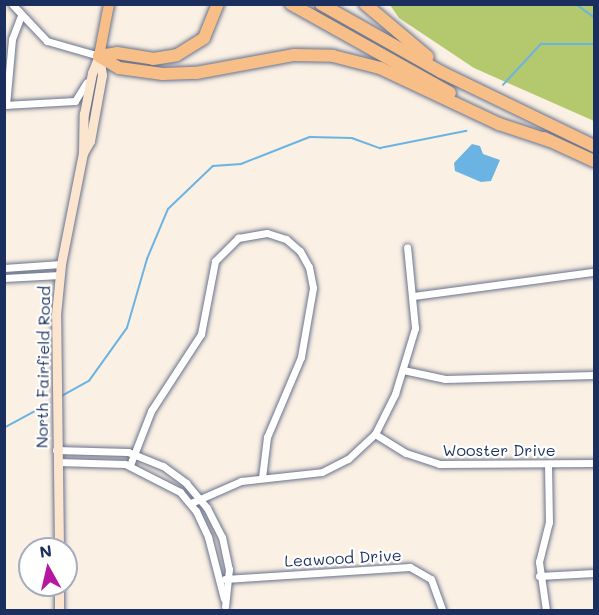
<!DOCTYPE html>
<html>
<head>
<meta charset="utf-8">
<style>
  body { margin:0 }
  #map { position:relative; width:599px; height:615px; overflow:hidden; background:#faf0e3; font-family:Mali,sans-serif }
  div>[style] { position:absolute }
  [style*='--x'] { left:calc(var(--x)*1px); top:calc(var(--y)*1px); width:calc(var(--w)*1px); rotate:calc(var(--a)*1deg) }
  .green>* { inset:0; background:#b4c96e }
  .water>* { inset:0; background:#6bb3e3 }
  .stream>* { height:1.5px; margin:-0.75px; padding:0 0.75px; transform-origin:0.75px; border-radius:0.75px; background:#6bb3e3 }
  .roads { filter:drop-shadow(0 0 2px #69738d) drop-shadow(0 0 2px #69738d) }
  .minor>* { height:7px; margin:-3.5px; padding:0 3.5px; transform-origin:3.5px; border-radius:3.5px; background:#fff }
  .secondary>* { height:9px; margin:-4.5px; padding:0 4.5px; transform-origin:4.5px; border-radius:4.5px; background:#fce5cf }
  .primary>* { height:10px; margin:-5px; padding:0 5px; transform-origin:5px; border-radius:5px; background:#f7be87 }
  .motorway>* { height:12px; margin:-6px; padding:0 6px; transform-origin:6px; border-radius:6px; background:#f7be87 }
  span { translate:-50% -50%; white-space:nowrap; text-align:center; line-height:1.15; -webkit-text-stroke:4.5px #fff; paint-order:stroke }
  .street-label { font-size:16px; color:#1b2f5e }
  .frame { position:absolute; inset:0; border:6px solid #1b2f5e; pointer-events:none }
  .north { position:absolute; left:18px; top:537px; width:60px; height:60px; box-sizing:border-box; background:#fff; border:2px solid #a4acbf; border-radius:50%; rotate:352deg; font-size:16px; font-weight:700; line-height:24px; text-align:center; color:#1b2f5e }
  .north::after { content:''; display:block; margin:auto; width:21px; height:27px; background:#b5179e; clip-path:polygon(50% 0,100% 100%,50% 72%,0 100%) }
</style>
</head>
<body>
<div id="map">
  <div class="green">
    <div style="clip-path:polygon(390px 5px,594px 5px,594px 121px,474px 68px,399px 18px)"></div>
  </div>
  <div class="water">
    <div style="clip-path:polygon(472px 144px,480px 146px,483px 154px,500px 160px,491px 181px,481px 182px,455px 171px,454px 163px)"></div>
  </div>
  <div class="stream">
    <div style="--x:576;--y:4;--w:22;--a:36"></div>
    <div style="--x:503;--y:85;--w:56;--a:-47.2"></div>
    <div style="--x:541;--y:44;--w:53;--a:0"></div>
    <div style="--x:60;--y:397;--w:33;--a:-29"></div>
    <div style="--x:89;--y:381;--w:65;--a:-54.4"></div>
    <div style="--x:127;--y:328;--w:72;--a:-73.8"></div>
    <div style="--x:147;--y:259;--w:54;--a:-67.2"></div>
    <div style="--x:168;--y:209;--w:62;--a:-43.7"></div>
    <div style="--x:213;--y:166;--w:28;--a:-4"></div>
    <div style="--x:241;--y:164;--w:74;--a:-21.4"></div>
    <div style="--x:310;--y:137;--w:42;--a:1.4"></div>
    <div style="--x:352;--y:138;--w:30;--a:20"></div>
    <div style="--x:380;--y:148;--w:88;--a:-11.2"></div>
    <div style="--x:4;--y:428;--w:52;--a:-28.5"></div>
  </div>
  <div class="roads">
    <div class="minor">
      <div style="--x:12;--y:4;--w:51;--a:46.6"></div>
      <div style="--x:47;--y:41;--w:54;--a:16.1"></div>
      <div style="--x:4;--y:105;--w:71;--a:-3.2"></div>
      <div style="--x:75;--y:101;--w:22;--a:-58"></div>
      <div style="--x:6;--y:105;--w:66;--a:-84.8"></div>
      <div style="--x:12;--y:39;--w:26;--a:-69"></div>
      <div style="--x:4;--y:268;--w:57;--a:-4"></div>
      <div style="--x:4;--y:278;--w:56;--a:-3.1"></div>
      <div style="--x:413;--y:296;--w:183;--a:-7.6"></div>
      <div style="--x:403;--y:370;--w:43;--a:12.1"></div>
      <div style="--x:445;--y:379;--w:149;--a:-1.5"></div>
      <div style="--x:375;--y:434;--w:36;--a:32"></div>
      <div style="--x:406;--y:453;--w:35;--a:18"></div>
      <div style="--x:439;--y:464;--w:155;--a:-0.4"></div>
      <div style="--x:56;--y:450;--w:72;--a:1.6"></div>
      <div style="--x:128;--y:452;--w:38;--a:22"></div>
      <div style="--x:163;--y:466;--w:29;--a:36"></div>
      <div style="--x:186;--y:483;--w:33;--a:50"></div>
      <div style="--x:207;--y:508;--w:33;--a:63"></div>
      <div style="--x:222;--y:537;--w:33;--a:78"></div>
      <div style="--x:229;--y:569;--w:37;--a:96"></div>
      <div style="--x:57;--y:462;--w:68;--a:1.7"></div>
      <div style="--x:125;--y:464;--w:62;--a:27"></div>
      <div style="--x:180;--y:492;--w:25;--a:50"></div>
      <div style="--x:196;--y:511;--w:29;--a:65"></div>
      <div style="--x:208;--y:537;--w:64;--a:75.5"></div>
      <div style="--x:130;--y:465;--w:58;--a:-68.7"></div>
      <div style="--x:151;--y:411;--w:92;--a:-57"></div>
      <div style="--x:201;--y:334;--w:74;--a:-79.1"></div>
      <div style="--x:215;--y:261;--w:33;--a:-45"></div>
      <div style="--x:238;--y:238;--w:29;--a:-10"></div>
      <div style="--x:267;--y:233;--w:20;--a:18"></div>
      <div style="--x:286;--y:239;--w:18;--a:41"></div>
      <div style="--x:300;--y:251;--w:18;--a:61"></div>
      <div style="--x:309;--y:267;--w:21;--a:79"></div>
      <div style="--x:313;--y:288;--w:70;--a:99.9"></div>
      <div style="--x:301;--y:357;--w:87;--a:113"></div>
      <div style="--x:267;--y:437;--w:41;--a:97"></div>
      <div style="--x:191;--y:503;--w:55;--a:-23.7"></div>
      <div style="--x:241;--y:481;--w:81;--a:-6.3"></div>
      <div style="--x:322;--y:472;--w:29;--a:-27"></div>
      <div style="--x:348;--y:459;--w:37;--a:-43"></div>
      <div style="--x:375;--y:434;--w:45;--a:-63.4"></div>
      <div style="--x:395;--y:394;--w:69;--a:-73.1"></div>
      <div style="--x:415;--y:328;--w:81;--a:-95.6"></div>
      <div style="--x:539;--y:576;--w:55;--a:-3.1"></div>
      <div style="--x:225;--y:579;--w:185;--a:-3.7"></div>
      <div style="--x:410;--y:567;--w:24;--a:30"></div>
      <div style="--x:431;--y:579;--w:33;--a:70"></div>
      <div style="--x:546;--y:610;--w:49;--a:-98.3"></div>
      <div style="--x:539;--y:562;--w:41;--a:-76"></div>
      <div style="--x:549;--y:522;--w:58;--a:-91"></div>
    </div>
    <div class="secondary">
      <div style="--x:83;--y:153;--w:14;--a:-60"></div>
      <div style="--x:90;--y:141;--w:67;--a:-79.7"></div>
      <div style="--x:102;--y:75;--w:19;--a:-99"></div>
      <div style="--x:59;--y:549;--w:234;--a:-90.7"></div>
      <div style="--x:56;--y:315;--w:51;--a:-84.4"></div>
      <div style="--x:61;--y:264;--w:113;--a:-78.8"></div>
      <div style="--x:83;--y:153;--w:39;--a:-89"></div>
      <div style="--x:84;--y:114;--w:42;--a:-79"></div>
      <div style="--x:92;--y:73;--w:18;--a:-68"></div>
      <div style="--x:59;--y:610;--w:25;--a:-90"></div>
    </div>
    <div class="primary">
      <div style="--x:99;--y:56;--w:53;--a:-79.1"></div>
    </div>
    <div class="motorway">
      <div style="--x:291;--y:4;--w:182;--a:29.2"></div>
      <div style="--x:321;--y:4;--w:138;--a:29.5"></div>
      <div style="--x:441;--y:72;--w:170;--a:25.8"></div>
      <div style="--x:365;--y:4;--w:82;--a:40.1"></div>
      <div style="--x:99;--y:56;--w:23;--a:31"></div>
      <div style="--x:119;--y:68;--w:44;--a:7.8"></div>
      <div style="--x:163;--y:74;--w:33;--a:-2"></div>
      <div style="--x:196;--y:73;--w:100;--a:-10.4"></div>
      <div style="--x:294;--y:55;--w:39;--a:1"></div>
      <div style="--x:333;--y:56;--w:49;--a:14.3"></div>
      <div style="--x:380;--y:68;--w:132;--a:25.2"></div>
      <div style="--x:499;--y:124;--w:54;--a:18.4"></div>
      <div style="--x:99;--y:56;--w:18;--a:-9"></div>
      <div style="--x:117;--y:53;--w:36;--a:9"></div>
      <div style="--x:153;--y:59;--w:24;--a:-9"></div>
      <div style="--x:177;--y:55;--w:32;--a:-32"></div>
      <div style="--x:204;--y:38;--w:37;--a:-68"></div>
      <div style="--x:544;--y:138;--w:55;--a:24.7"></div>
    </div>
  </div>
  <div class="street-label">
    <span style="left:43px;top:367px;rotate:-89deg">North Fairfield Road</span>
    <span style="left:499px;top:450px">Wooster Drive</span>
    <span style="left:343px;top:558px;rotate:-3deg">Leawood Drive</span>
  </div>
  <div class="frame"></div>
  <div class="north">N</div>
</div>
</body>
</html>
